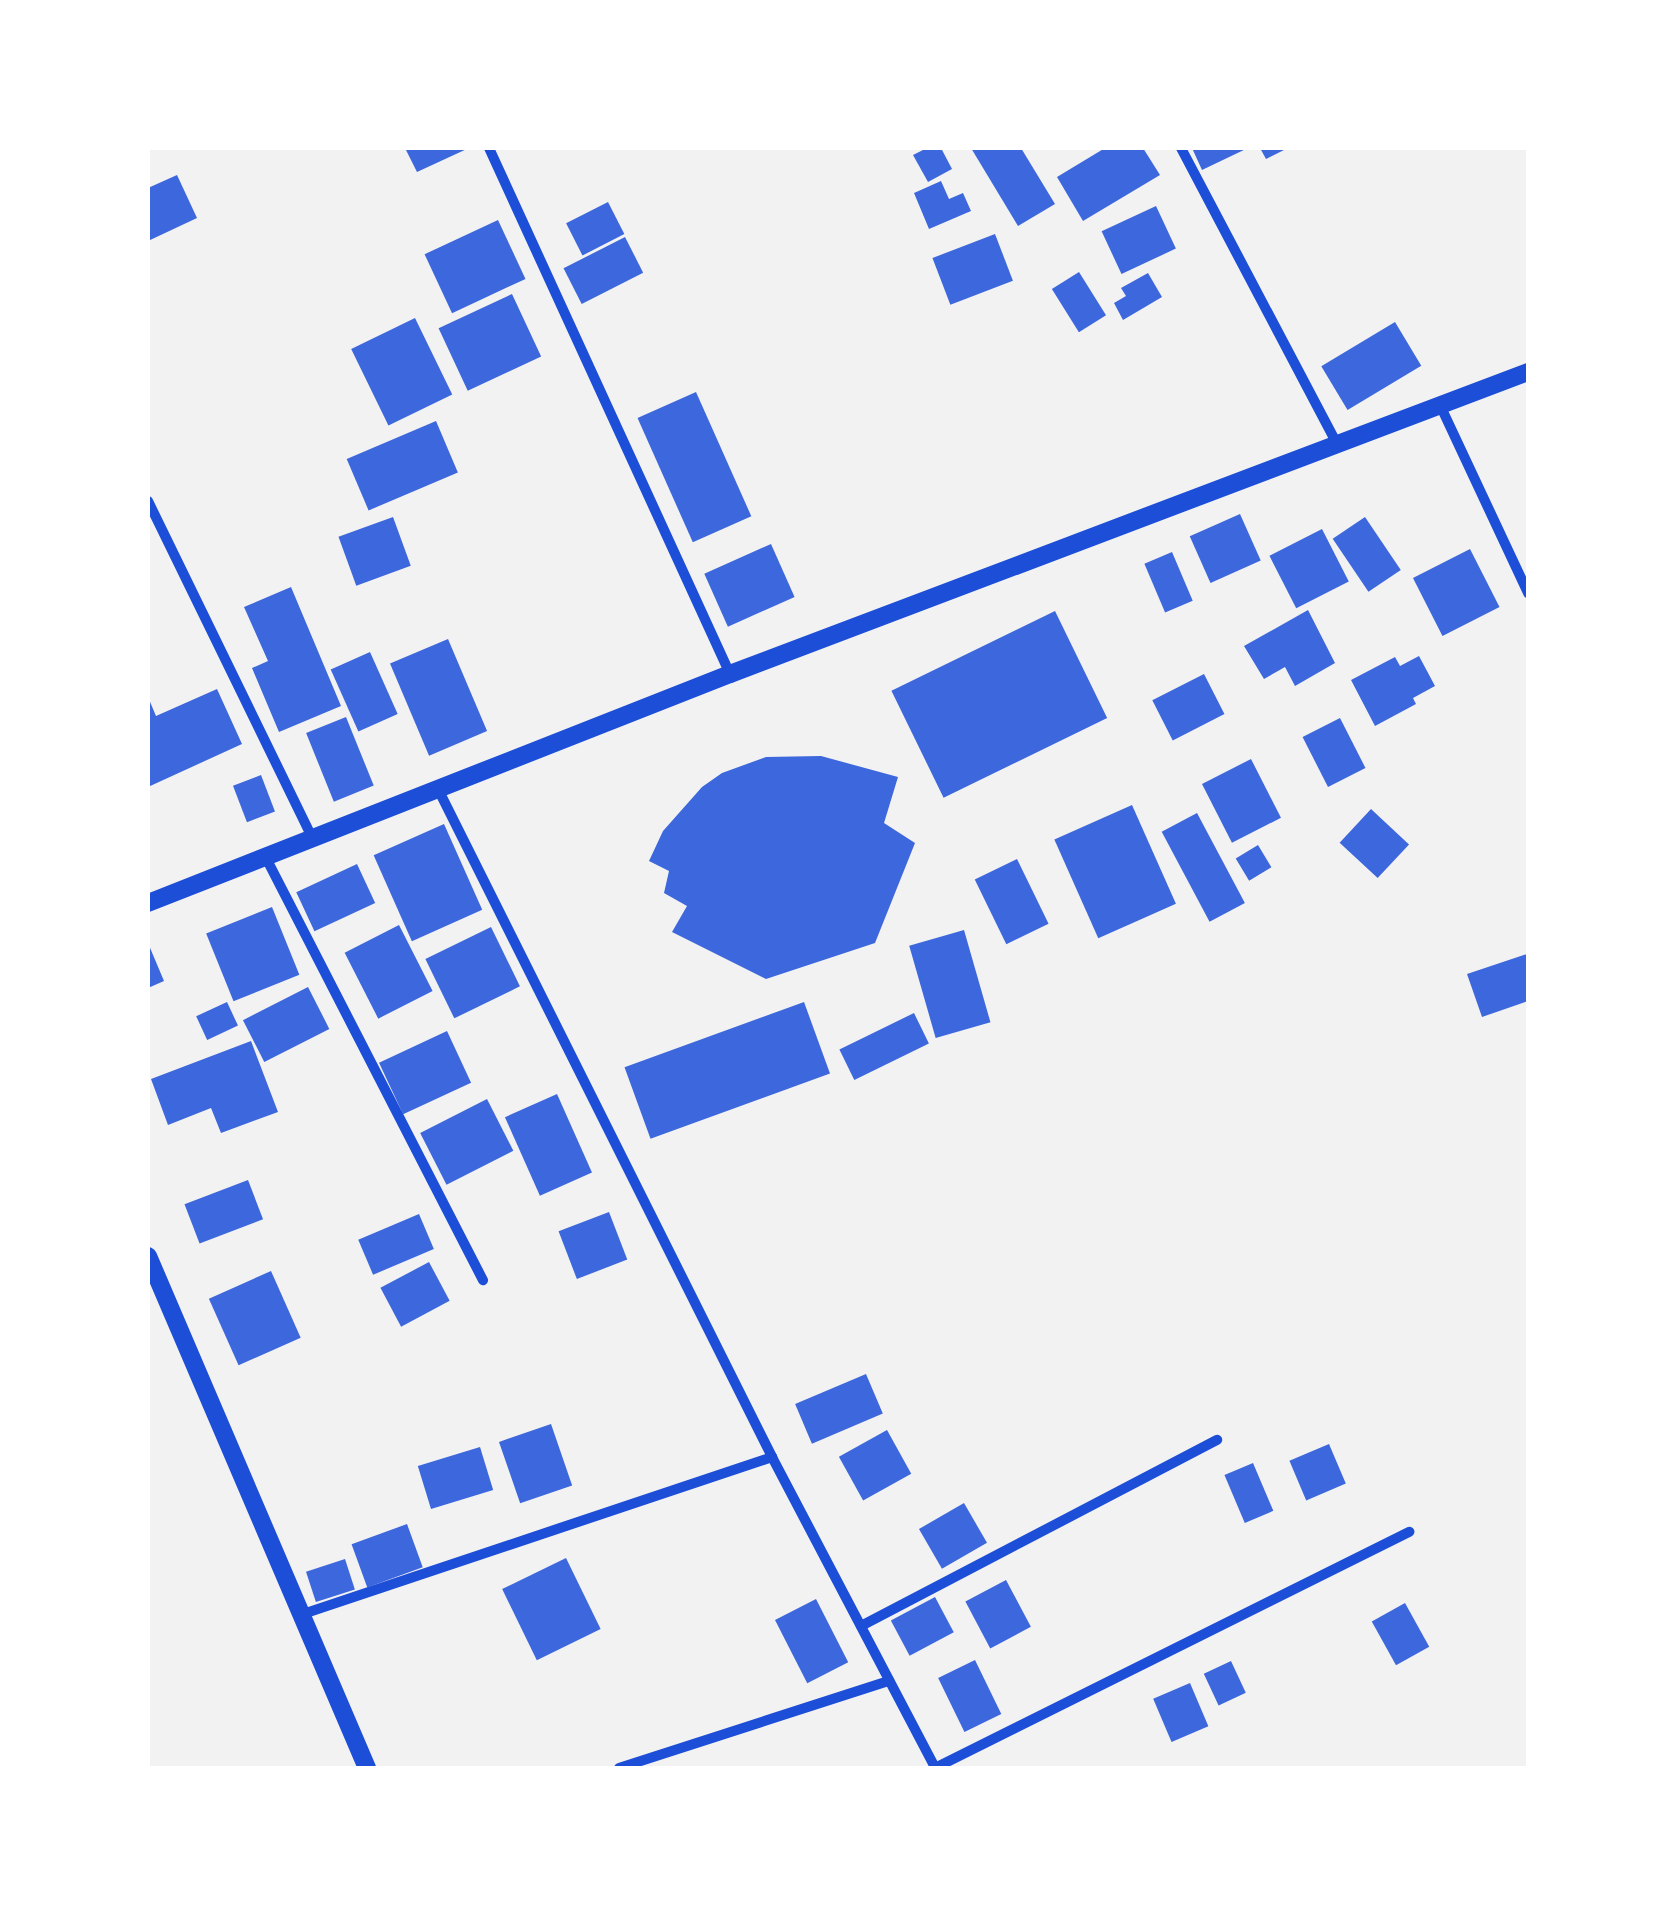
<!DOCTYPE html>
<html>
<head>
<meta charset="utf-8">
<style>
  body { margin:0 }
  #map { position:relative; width:1676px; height:1916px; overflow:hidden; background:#f2f2f2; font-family:Montserrat,sans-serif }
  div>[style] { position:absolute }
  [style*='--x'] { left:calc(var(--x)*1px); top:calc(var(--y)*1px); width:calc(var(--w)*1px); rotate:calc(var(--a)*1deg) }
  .building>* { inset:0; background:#3d67dc; transform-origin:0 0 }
  .minor>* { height:10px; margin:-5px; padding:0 5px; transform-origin:5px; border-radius:5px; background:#1d4ed8 }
  .tertiary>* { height:18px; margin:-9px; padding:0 9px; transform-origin:9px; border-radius:9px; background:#1d4ed8 }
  span { translate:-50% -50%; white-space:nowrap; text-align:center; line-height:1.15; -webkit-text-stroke:8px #fff; paint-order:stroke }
  .frame { position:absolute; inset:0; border:150px solid #fff; pointer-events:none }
</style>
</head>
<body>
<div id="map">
  <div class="building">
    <div style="clip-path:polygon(405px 148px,469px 148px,417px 172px)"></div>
    <div style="clip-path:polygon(927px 148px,941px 148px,952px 169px,928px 182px,913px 155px)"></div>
    <div style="clip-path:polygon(971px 148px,1021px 148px,1055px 204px,1018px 226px)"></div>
    <div style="clip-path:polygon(1105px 148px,1143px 148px,1160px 175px,1083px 221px,1057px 177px)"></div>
    <div style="clip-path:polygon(1192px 148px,1248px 148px,1202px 170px)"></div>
    <div style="clip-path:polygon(1260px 148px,1288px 148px,1266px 159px)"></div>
    <div style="clip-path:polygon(177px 175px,197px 218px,148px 241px,148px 188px)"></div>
    <div style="clip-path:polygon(941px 181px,949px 199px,963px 193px,971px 211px,929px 229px,914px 193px)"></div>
    <div style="left:608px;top:202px;width:36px;height:47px;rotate:63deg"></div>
    <div style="left:1156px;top:206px;width:47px;height:60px;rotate:65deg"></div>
    <div style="left:498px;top:220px;width:65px;height:81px;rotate:65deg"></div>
    <div style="left:995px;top:234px;width:50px;height:67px;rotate:69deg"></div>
    <div style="left:625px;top:237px;width:40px;height:69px;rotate:63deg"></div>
    <div style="left:1079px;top:272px;width:51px;height:32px;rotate:58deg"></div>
    <div style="clip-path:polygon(1148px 273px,1162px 297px,1123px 320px,1114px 303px,1126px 296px,1121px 288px)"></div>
    <div style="left:512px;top:294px;width:69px;height:81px;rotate:65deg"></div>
    <div style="left:415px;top:318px;width:85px;height:71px;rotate:64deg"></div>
    <div style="left:1395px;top:322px;width:51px;height:86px;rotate:59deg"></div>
    <div style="left:696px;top:392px;width:136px;height:64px;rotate:66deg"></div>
    <div style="left:436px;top:421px;width:56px;height:97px;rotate:67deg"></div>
    <div style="left:1240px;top:514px;width:51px;height:55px;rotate:66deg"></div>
    <div style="left:393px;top:517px;width:52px;height:58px;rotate:70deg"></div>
    <div style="left:1365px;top:517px;width:64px;height:39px;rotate:56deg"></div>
    <div style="left:1322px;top:529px;width:59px;height:59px;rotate:63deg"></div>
    <div style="left:771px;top:544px;width:58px;height:73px;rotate:66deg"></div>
    <div style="left:1470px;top:549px;width:65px;height:64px;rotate:63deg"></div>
    <div style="left:1172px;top:552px;width:53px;height:30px;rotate:67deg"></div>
    <div style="clip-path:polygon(291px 587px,341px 706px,279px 732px,252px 668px,268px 661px,244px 607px)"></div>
    <div style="clip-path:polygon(1308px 610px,1335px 663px,1295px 686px,1285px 667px,1264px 679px,1244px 646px)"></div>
    <div style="left:1055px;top:611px;width:119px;height:182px;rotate:64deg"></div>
    <div style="left:448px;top:639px;width:100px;height:63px;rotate:67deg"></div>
    <div style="left:370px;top:652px;width:68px;height:43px;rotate:66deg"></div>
    <div style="clip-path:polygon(1419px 656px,1435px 686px,1413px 698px,1416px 704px,1375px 726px,1351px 680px,1395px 657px,1400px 666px)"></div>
    <div style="left:1204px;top:674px;width:45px;height:58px;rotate:63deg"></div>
    <div style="clip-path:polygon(217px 689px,242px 744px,148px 787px,148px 697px,156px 716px)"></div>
    <div style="left:346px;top:717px;width:74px;height:43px;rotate:68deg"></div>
    <div style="left:1340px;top:718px;width:56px;height:42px;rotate:63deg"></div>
    <div style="clip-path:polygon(821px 756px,898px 777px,884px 823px,915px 843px,875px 943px,766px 979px,672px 932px,687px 906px,664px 893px,669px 871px,649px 861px,663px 831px,702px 787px,722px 773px,766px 757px)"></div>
    <div style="left:1251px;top:759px;width:66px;height:55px;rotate:63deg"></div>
    <div style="left:261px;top:775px;width:39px;height:30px;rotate:69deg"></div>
    <div style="left:1132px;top:805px;width:108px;height:85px;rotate:66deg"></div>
    <div style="left:1371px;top:809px;width:52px;height:46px;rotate:43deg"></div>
    <div style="left:1197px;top:813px;width:102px;height:40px;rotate:62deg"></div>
    <div style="left:444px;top:824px;width:94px;height:77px;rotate:66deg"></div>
    <div style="left:1258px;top:845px;width:26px;height:26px;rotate:59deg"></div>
    <div style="left:1017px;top:859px;width:72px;height:47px;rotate:64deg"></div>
    <div style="left:357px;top:864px;width:43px;height:67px;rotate:65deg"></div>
    <div style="left:272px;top:907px;width:73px;height:71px;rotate:68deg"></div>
    <div style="left:399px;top:925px;width:74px;height:61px;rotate:63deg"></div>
    <div style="left:491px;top:927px;width:66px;height:73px;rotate:64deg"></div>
    <div style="left:964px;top:930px;width:96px;height:57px;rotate:74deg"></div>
    <div style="clip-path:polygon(148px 943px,164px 981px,148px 988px)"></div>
    <div style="clip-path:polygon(1527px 954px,1528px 1001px,1482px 1017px,1467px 974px)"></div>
    <div style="left:308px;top:987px;width:47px;height:73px;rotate:63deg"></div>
    <div style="left:227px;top:1002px;width:26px;height:34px;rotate:65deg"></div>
    <div style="left:804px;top:1002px;width:76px;height:191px;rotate:70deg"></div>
    <div style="left:914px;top:1013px;width:34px;height:83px;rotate:64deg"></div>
    <div style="left:447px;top:1031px;width:57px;height:75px;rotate:65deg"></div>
    <div style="clip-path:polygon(251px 1041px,278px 1112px,221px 1133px,211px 1108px,168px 1125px,151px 1079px)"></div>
    <div style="left:557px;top:1094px;width:86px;height:57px;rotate:66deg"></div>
    <div style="left:487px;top:1099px;width:58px;height:75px;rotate:63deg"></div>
    <div style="left:248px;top:1180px;width:42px;height:68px;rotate:69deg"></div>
    <div style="left:609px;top:1212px;width:51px;height:54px;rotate:69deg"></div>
    <div style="left:419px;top:1214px;width:38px;height:66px;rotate:67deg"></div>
    <div style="left:429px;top:1262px;width:44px;height:55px;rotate:62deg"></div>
    <div style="left:271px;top:1271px;width:73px;height:68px;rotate:66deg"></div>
    <div style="left:866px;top:1374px;width:43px;height:77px;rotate:67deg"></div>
    <div style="left:551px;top:1424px;width:65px;height:55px;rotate:71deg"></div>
    <div style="left:887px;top:1430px;width:50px;height:55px;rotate:61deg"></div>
    <div style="left:1329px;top:1444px;width:43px;height:43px;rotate:67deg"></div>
    <div style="left:480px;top:1447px;width:45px;height:65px;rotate:73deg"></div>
    <div style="left:1253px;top:1463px;width:52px;height:31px;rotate:67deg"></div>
    <div style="left:964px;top:1503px;width:46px;height:52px;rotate:60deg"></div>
    <div style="left:407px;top:1524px;width:46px;height:59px;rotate:70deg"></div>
    <div style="left:566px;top:1558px;width:79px;height:71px;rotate:64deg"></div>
    <div style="left:345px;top:1559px;width:32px;height:41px;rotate:72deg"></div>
    <div style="left:1006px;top:1580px;width:53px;height:46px;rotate:62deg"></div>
    <div style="left:935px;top:1597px;width:40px;height:50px;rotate:62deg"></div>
    <div style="left:816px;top:1599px;width:71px;height:46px;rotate:63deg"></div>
    <div style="left:1405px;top:1603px;width:50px;height:38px;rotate:61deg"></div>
    <div style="left:975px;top:1660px;width:60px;height:41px;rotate:64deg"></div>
    <div style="left:1231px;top:1661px;width:35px;height:30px;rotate:65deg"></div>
    <div style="left:1190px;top:1683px;width:47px;height:40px;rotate:67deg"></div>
  </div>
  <div class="minor">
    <div style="--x:489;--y:148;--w:579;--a:65.38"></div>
    <div style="--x:1181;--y:148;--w:335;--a:62.2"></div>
    <div style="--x:1440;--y:405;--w:208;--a:64.9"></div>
    <div style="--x:148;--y:501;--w:372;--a:64"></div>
    <div style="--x:438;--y:789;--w:747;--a:63.43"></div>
    <div style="--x:772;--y:1457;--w:351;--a:62.3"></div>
    <div style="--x:265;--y:856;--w:477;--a:62.8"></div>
    <div style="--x:300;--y:1615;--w:498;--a:-18.5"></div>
    <div style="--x:861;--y:1626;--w:402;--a:-27.6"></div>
    <div style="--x:619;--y:1768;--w:284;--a:-17.9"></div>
    <div style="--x:935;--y:1768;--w:530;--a:-26.47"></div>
  </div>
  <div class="tertiary">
    <div style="--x:148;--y:903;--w:625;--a:-21.48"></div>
    <div style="--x:730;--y:674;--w:853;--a:-20.73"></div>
    <div style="--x:148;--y:1256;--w:557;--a:66.84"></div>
  </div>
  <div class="frame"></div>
</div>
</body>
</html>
